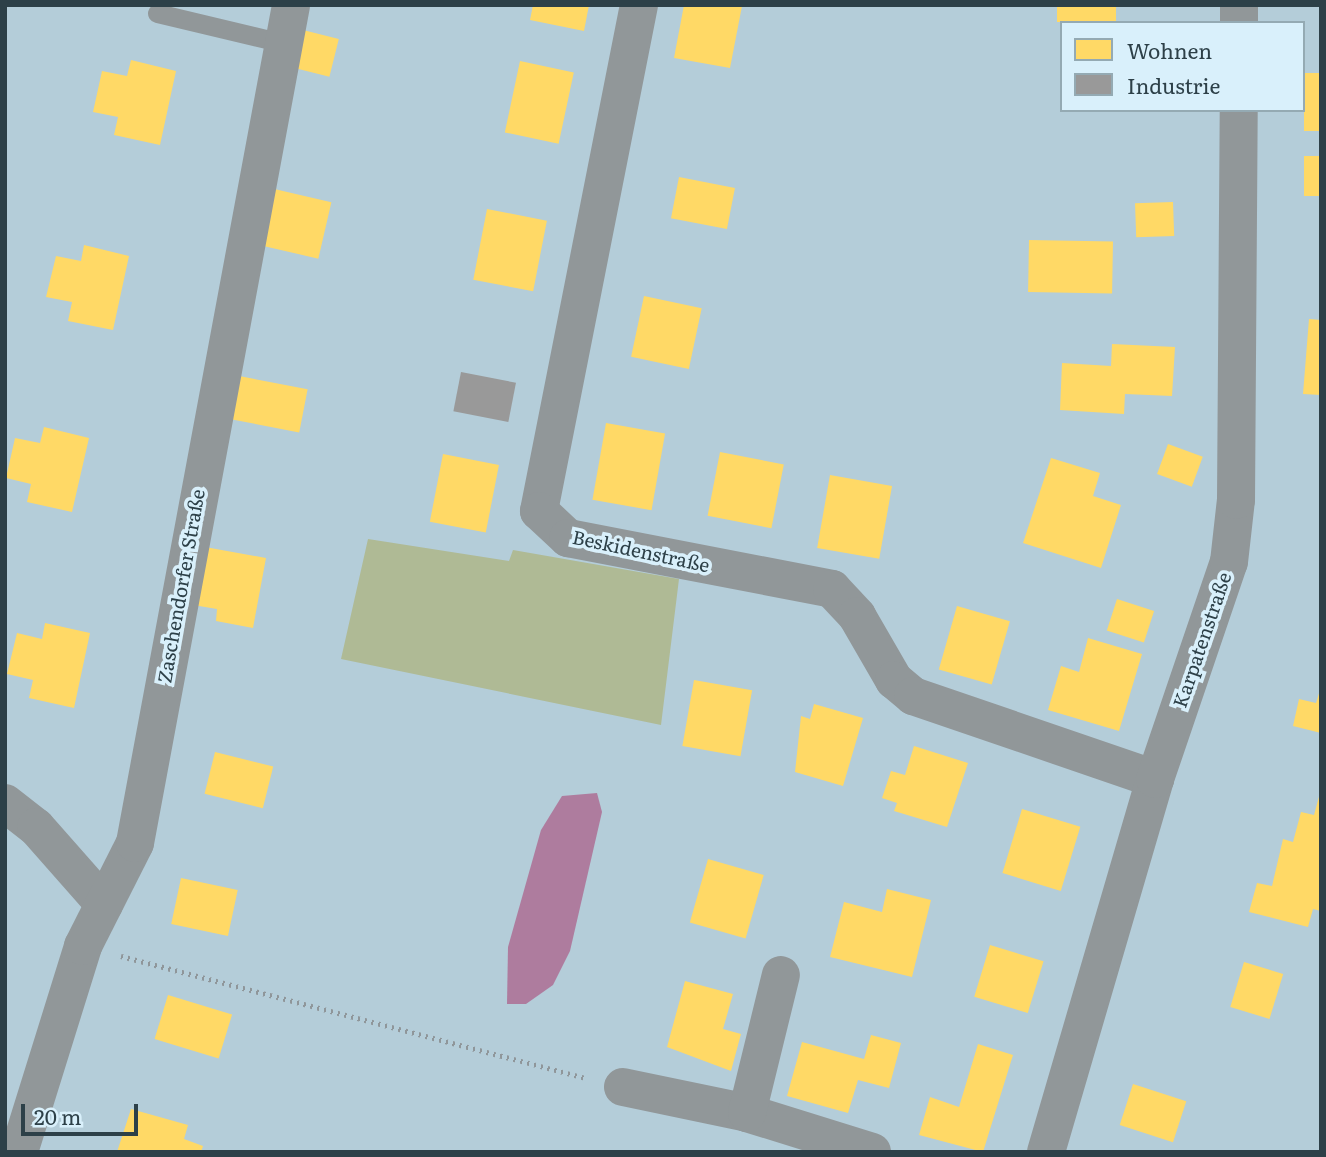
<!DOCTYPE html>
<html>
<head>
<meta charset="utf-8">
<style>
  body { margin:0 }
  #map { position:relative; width:1326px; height:1157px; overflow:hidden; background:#b4cdd9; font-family:Literata,serif }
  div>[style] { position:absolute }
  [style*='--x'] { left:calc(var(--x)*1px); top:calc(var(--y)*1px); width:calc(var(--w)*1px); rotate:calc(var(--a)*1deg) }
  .green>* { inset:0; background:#afba95 }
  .water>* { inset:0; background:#ae7c9e }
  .homes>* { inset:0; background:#ffd966; transform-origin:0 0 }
  .industry>* { inset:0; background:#999; transform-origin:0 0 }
  .path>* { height:4.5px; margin-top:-2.25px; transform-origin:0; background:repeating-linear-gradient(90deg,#8f969a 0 2px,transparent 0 7px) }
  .lane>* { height:19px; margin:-9.5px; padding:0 9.5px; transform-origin:9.5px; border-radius:9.5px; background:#919799 }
  .street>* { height:38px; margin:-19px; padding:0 19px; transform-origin:19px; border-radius:19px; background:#919799 }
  span { translate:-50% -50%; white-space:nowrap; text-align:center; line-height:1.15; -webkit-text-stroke:7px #d9f0fb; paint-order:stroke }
  .street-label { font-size:19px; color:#2d4048 }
  .frame { position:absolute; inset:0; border:7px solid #2d4048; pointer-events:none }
  .legend { position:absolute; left:1060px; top:21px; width:245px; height:91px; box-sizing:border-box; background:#d9f0fb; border:2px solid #94aab3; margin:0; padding:9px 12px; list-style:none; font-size:21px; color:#2d4048 }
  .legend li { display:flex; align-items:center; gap:14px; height:35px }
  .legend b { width:35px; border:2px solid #94aab3 }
  .scale { position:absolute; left:21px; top:1104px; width:117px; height:32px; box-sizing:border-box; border:4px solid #2d4048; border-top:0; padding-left:9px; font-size:21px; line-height:24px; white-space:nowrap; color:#2d4048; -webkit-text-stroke:5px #d9f0fb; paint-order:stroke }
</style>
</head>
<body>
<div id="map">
  <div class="green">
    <div style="clip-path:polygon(368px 539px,509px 561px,513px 550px,679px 579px,661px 725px,341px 659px)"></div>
  </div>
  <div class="water">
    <div style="clip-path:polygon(597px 793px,602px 812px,570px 951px,553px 985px,526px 1004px,507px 1004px,508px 947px,541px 830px,562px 796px)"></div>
  </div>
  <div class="homes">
    <div style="clip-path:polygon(533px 5px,589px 5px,584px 31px,530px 20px)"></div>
    <div style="clip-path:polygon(684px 5px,742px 6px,730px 68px,674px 58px)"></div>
    <div style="left:1057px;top:5px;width:59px;height:17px"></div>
    <div style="left:299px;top:29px;width:41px;height:39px;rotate:14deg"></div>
    <div style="clip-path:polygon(131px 60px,176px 71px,160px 145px,114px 135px,118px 117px,93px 112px,102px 71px,127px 76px)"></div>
    <div style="left:520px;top:61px;width:55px;height:73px;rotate:12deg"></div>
    <div style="left:1304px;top:73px;width:17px;height:58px"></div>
    <div style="left:1304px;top:156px;width:17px;height:40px"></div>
    <div style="left:679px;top:177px;width:57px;height:42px;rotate:11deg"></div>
    <div style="left:270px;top:188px;width:63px;height:58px;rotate:13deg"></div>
    <div style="left:1173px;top:202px;width:34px;height:38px;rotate:88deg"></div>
    <div style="left:487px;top:209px;width:61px;height:72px;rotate:11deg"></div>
    <div style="left:1029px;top:240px;width:84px;height:52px;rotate:1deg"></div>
    <div style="clip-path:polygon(84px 245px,129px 256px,113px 330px,68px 321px,72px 302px,46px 297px,56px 256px,81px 261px)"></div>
    <div style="left:644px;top:296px;width:59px;height:62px;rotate:12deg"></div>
    <div style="clip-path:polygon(1309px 319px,1321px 320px,1321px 395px,1303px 394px)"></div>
    <div style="clip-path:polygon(1112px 344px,1175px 347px,1172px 396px,1125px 394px,1124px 414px,1060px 410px,1062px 363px,1111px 366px)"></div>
    <div style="left:234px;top:375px;width:75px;height:44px;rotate:11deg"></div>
    <div style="left:606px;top:423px;width:60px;height:78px;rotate:10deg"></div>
    <div style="clip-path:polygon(44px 427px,89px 438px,72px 512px,27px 502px,31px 484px,6px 478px,15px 438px,40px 443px)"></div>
    <div style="left:1168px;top:444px;width:37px;height:32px;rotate:20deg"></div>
    <div style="left:720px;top:452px;width:65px;height:65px;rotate:11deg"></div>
    <div style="left:443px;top:454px;width:57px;height:69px;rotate:11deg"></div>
    <div style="clip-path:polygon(1051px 458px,1100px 473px,1093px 496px,1121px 505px,1101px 568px,1023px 543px)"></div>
    <div style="left:830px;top:475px;width:63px;height:74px;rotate:10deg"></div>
    <div style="clip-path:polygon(205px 547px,266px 558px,253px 628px,216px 621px,217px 609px,193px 605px)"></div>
    <div style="left:1117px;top:599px;width:39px;height:33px;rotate:18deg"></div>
    <div style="left:957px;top:606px;width:55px;height:66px;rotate:16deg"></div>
    <div style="clip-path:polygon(45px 623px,90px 633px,74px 708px,29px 698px,33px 680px,7px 674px,17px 633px,42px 639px)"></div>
    <div style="clip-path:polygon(1088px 638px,1142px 654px,1119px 731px,1048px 710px,1061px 666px,1079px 672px)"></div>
    <div style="left:694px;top:680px;width:59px;height:67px;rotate:10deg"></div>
    <div style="clip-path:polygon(1321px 687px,1321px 733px,1293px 726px,1299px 699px,1316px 703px)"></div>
    <div style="clip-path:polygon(814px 704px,863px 718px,843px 786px,795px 772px,801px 716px,810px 719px)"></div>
    <div style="clip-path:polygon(914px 746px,968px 763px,947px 827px,894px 811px,897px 803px,882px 798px,891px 771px,905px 775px)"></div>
    <div style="left:215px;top:752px;width:60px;height:43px;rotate:14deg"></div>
    <div style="clip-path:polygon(1320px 793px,1321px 911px,1313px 909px,1308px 927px,1249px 912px,1257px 883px,1272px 886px,1283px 839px,1293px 842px,1301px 812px,1314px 815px)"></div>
    <div style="left:1022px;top:809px;width:61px;height:67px;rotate:17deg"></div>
    <div style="left:708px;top:859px;width:58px;height:66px;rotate:16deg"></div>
    <div style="left:181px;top:878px;width:58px;height:47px;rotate:12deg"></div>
    <div style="clip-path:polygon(887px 889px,931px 900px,912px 977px,830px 957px,844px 902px,882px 912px)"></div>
    <div style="left:990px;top:945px;width:56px;height:54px;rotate:17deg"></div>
    <div style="left:1244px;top:962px;width:41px;height:47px;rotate:17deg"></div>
    <div style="clip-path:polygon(685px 981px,733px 994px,723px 1029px,741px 1034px,731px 1071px,667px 1047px)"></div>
    <div style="left:168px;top:995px;width:67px;height:46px;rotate:17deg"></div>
    <div style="clip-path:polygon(871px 1035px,901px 1043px,889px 1088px,858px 1080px,848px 1113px,787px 1096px,802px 1042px,864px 1059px)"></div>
    <div style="clip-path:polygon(978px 1044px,1013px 1055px,983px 1152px,919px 1135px,930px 1097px,959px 1107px)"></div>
    <div style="left:1133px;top:1084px;width:56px;height:43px;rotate:18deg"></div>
    <div style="clip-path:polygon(131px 1109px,188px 1125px,184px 1139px,203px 1146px,201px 1152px,117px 1152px)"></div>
  </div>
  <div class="industry">
    <div style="left:461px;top:372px;width:56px;height:40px;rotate:11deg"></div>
  </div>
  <div class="path">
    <div style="--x:121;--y:956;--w:482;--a:14.7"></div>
  </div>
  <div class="lane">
    <div style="--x:157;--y:13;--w:130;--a:13.4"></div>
  </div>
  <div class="street">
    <div style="--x:639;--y:5;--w:516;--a:101.18"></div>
    <div style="--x:539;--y:511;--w:40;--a:43"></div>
    <div style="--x:568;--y:538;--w:269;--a:10.9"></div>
    <div style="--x:832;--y:589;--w:37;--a:47"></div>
    <div style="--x:857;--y:616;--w:74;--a:60"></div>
    <div style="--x:894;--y:680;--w:25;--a:40"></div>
    <div style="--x:913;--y:696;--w:256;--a:18.9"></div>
    <div style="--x:1239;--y:23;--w:18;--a:-90"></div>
    <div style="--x:5;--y:803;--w:39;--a:38"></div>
    <div style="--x:36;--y:827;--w:103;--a:48.6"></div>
    <div style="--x:623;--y:1087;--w:127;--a:11.8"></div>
    <div style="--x:747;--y:1113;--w:131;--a:17.3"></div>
    <div style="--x:747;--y:1113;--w:142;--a:-76.2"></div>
    <div style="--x:19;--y:1152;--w:216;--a:-72.7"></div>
    <div style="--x:83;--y:946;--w:115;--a:-63.2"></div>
    <div style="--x:135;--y:843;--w:852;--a:-79.45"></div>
    <div style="--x:1046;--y:1152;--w:389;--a:-73.7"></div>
    <div style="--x:1155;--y:779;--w:229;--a:-71.2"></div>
    <div style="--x:1229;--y:562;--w:62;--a:-83.6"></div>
    <div style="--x:1236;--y:500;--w:390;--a:-89.6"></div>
  </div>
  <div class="street-label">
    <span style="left:641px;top:551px;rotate:12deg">Beskidenstraße</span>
    <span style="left:181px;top:586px;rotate:-80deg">Zaschendorfer Straße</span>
    <span style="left:1202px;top:640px;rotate:-71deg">Karpatenstraße</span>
  </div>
  <div class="frame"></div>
  <ul class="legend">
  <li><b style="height:19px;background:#ffd966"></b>Wohnen</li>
  <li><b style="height:19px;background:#999"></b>Industrie</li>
  </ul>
  <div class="scale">20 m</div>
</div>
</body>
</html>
